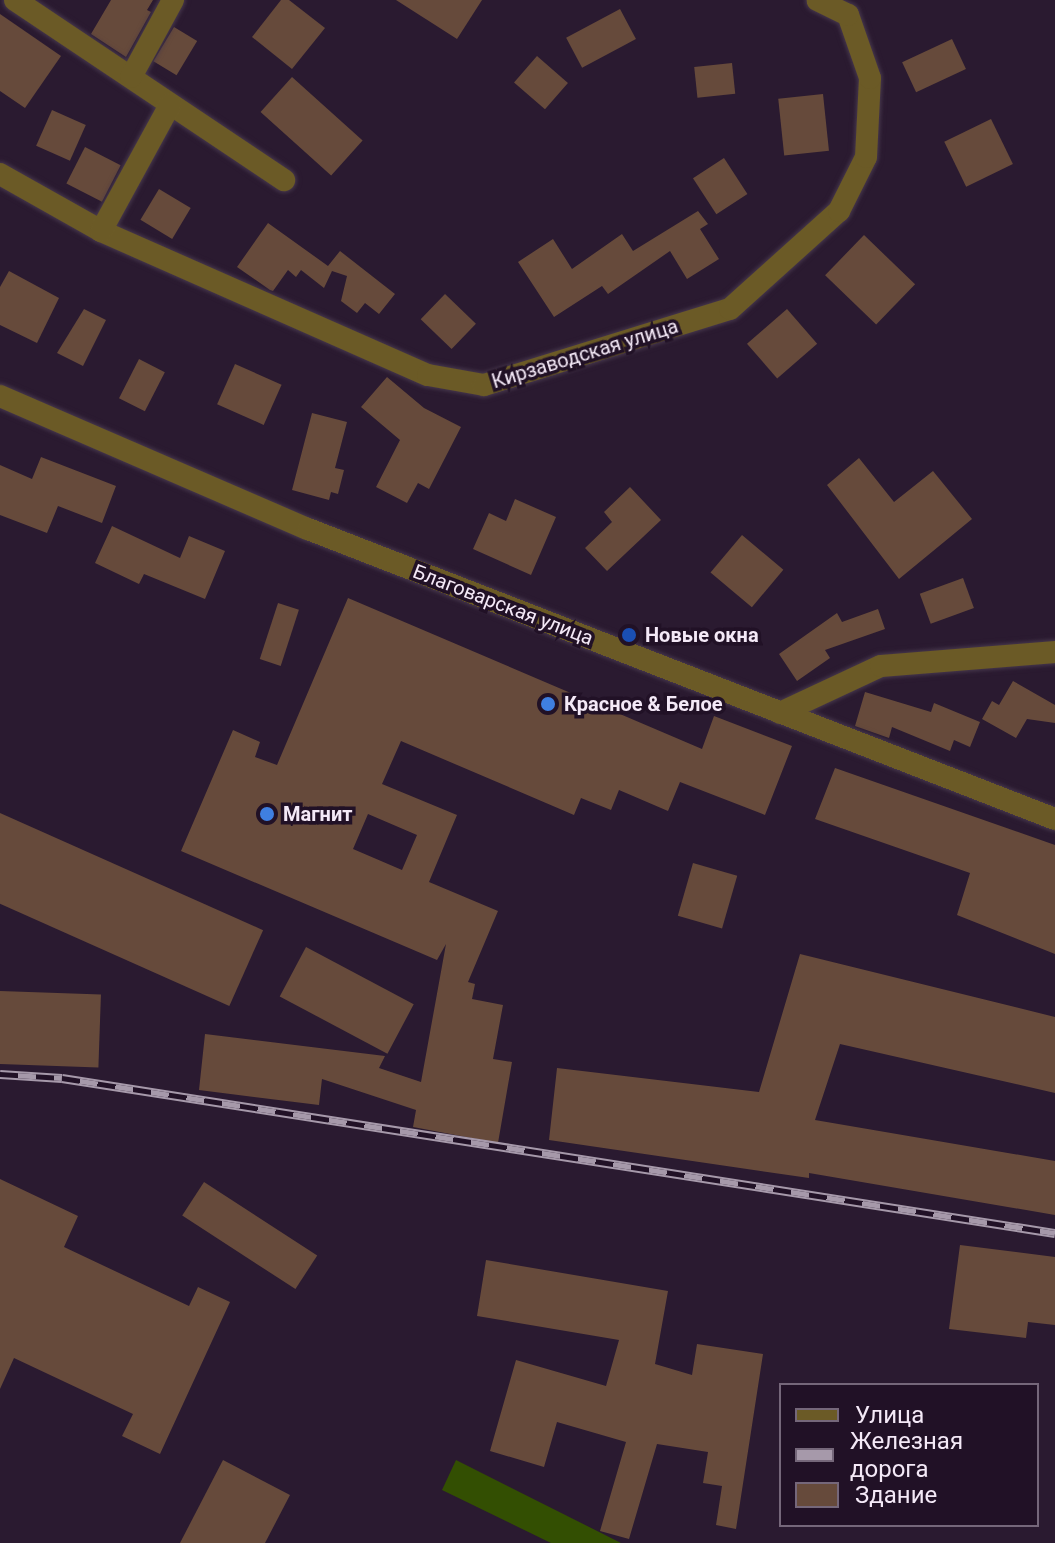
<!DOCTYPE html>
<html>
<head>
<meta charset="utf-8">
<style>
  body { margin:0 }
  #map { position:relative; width:1055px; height:1543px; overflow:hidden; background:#2a1a30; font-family:Roboto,sans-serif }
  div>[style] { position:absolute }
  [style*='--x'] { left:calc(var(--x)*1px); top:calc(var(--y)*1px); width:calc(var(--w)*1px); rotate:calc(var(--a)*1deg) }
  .green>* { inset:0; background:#334f02 }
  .building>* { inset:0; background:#664a3b; transform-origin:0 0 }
  .roads { filter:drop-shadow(0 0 2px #46374c) drop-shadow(0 0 2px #46374c) }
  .minor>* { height:22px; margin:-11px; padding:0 11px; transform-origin:11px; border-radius:11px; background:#6b5a26 }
  .tertiary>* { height:22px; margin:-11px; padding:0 11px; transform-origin:11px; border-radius:11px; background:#6b5a26 }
  .rail>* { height:9px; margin-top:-4.5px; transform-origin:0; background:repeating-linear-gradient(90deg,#211126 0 18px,#a699aa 0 36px); box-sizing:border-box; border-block:2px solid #a699aa }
  .dots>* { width:22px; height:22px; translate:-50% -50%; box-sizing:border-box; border:4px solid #211126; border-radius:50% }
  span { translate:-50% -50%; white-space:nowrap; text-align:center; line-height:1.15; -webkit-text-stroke:7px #211126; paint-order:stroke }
  .street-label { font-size:20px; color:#f4e9f7 }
  .poi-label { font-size:20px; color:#f4e9f7; font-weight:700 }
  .left { translate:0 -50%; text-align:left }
  .legend { position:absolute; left:779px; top:1383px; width:260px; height:144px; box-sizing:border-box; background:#211126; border:2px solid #75677a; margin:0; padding:10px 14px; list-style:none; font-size:24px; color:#f4e9f7 }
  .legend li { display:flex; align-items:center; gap:16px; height:40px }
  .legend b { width:40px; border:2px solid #75677a }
</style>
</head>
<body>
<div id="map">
  <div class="green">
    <div style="clip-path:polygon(456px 1460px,621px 1543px,551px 1543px,442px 1490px)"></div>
  </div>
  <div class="building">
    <div style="clip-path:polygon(111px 0,153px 0,147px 10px,151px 12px,126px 57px,91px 34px)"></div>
    <div style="clip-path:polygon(281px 0,289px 0,325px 28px,292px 69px,252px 37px)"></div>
    <div style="clip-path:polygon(396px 0,482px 0,457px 39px)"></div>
    <div style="left:620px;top:9px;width:34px;height:61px;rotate:62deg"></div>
    <div style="clip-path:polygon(0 14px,61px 56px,25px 108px,0 91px)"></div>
    <div style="left:174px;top:27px;width:27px;height:40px;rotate:31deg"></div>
    <div style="left:952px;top:39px;width:33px;height:55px;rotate:65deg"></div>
    <div style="left:537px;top:56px;width:41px;height:35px;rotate:41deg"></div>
    <div style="left:732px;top:63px;width:31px;height:38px;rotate:84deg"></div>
    <div style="left:292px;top:77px;width:95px;height:47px;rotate:42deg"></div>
    <div style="left:823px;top:94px;width:57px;height:45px;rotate:84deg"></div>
    <div style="left:52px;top:110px;width:37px;height:39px;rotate:24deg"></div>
    <div style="left:991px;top:119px;width:50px;height:52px;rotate:64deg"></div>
    <div style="left:85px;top:147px;width:40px;height:41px;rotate:27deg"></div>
    <div style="left:724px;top:158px;width:43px;height:37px;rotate:57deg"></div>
    <div style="left:159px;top:189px;width:37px;height:36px;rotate:31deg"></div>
    <div style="clip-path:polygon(698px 211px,708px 224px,700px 229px,719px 259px,687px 279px,670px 251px,608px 294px,602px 286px,554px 317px,518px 262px,553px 239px,572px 269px,622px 234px,633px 251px)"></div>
    <div style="clip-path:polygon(268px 223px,328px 266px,340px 251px,395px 294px,379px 314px,365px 303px,357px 313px,341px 301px,347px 276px,332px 271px,324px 288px,301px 270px,296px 277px,288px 270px,273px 291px,270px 290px,237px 267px)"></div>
    <div style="left:864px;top:235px;width:71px;height:56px;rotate:44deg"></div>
    <div style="clip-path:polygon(9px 271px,59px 298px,37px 343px,0 325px,0 287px)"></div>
    <div style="left:445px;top:294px;width:43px;height:35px;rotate:44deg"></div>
    <div style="clip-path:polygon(84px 309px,106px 320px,83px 366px,57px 353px)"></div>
    <div style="left:787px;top:309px;width:46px;height:53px;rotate:49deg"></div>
    <div style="left:139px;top:359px;width:29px;height:44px;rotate:27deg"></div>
    <div style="left:235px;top:364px;width:51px;height:44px;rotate:24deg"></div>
    <div style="clip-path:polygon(387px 377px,424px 408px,461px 427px,429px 489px,418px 483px,407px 503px,376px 487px,400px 440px,361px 407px)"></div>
    <div style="clip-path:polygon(312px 413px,347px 422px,335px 468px,344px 470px,338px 494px,331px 492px,329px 500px,292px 490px)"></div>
    <div style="clip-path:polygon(41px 457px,116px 486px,102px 523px,58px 506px,47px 533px,0 515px,0 465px,32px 479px)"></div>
    <div style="clip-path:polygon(859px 458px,894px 502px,933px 471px,972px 519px,899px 579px,827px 485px)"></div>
    <div style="clip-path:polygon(630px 487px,661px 520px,607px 571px,585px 548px,612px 522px,604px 512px)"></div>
    <div style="clip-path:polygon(515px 499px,556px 517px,531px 575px,473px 549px,489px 513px,506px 521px)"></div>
    <div style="clip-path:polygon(112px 526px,180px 558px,189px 536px,225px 551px,205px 599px,144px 574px,139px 584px,95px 563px)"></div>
    <div style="left:742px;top:535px;width:54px;height:49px;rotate:40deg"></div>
    <div style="left:963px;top:578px;width:32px;height:46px;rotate:70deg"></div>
    <div style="clip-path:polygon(evenodd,348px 598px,702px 749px,714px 716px,792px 746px,765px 815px,680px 782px,668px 811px,619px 790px,611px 810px,581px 798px,574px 815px,401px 741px,382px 784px,457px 815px,429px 882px,498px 911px,468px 982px,475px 984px,472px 999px,503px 1005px,493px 1059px,512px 1062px,498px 1143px,413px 1127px,416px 1110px,322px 1079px,319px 1105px,199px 1090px,205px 1034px,385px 1056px,379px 1068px,421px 1082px,446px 944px,437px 960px,181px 851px,233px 730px,260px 742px,255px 757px,277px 765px,348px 598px,368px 814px,417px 835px,402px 870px,353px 849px,368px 814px)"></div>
    <div style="left:278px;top:603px;width:22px;height:59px;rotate:18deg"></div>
    <div style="clip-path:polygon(878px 609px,885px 629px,825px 650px,830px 658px,797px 681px,779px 654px,837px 613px,842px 622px)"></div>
    <div style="clip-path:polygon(1013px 681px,1055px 705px,1055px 723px,1027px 719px,1016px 738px,982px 719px,992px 701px,999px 705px)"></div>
    <div style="clip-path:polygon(865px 692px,931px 712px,934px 703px,980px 722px,970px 747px,954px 740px,950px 751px,892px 727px,889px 738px,855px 726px)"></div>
    <div style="clip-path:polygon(835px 768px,1055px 845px,1055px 954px,957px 915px,970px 873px,815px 819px)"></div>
    <div style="left:0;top:813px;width:288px;height:83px;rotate:24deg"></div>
    <div style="left:693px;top:863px;width:46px;height:55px;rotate:16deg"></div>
    <div style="left:306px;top:947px;width:122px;height:56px;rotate:28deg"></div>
    <div style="clip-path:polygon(800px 954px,1055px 1017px,1055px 1093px,840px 1044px,815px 1120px,1055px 1161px,1055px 1215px,809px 1173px,809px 1178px,549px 1140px,557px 1068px,759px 1092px)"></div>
    <div style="left:0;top:991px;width:101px;height:73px;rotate:2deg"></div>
    <div style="clip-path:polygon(0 1179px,78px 1216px,64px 1247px,189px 1306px,198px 1287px,230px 1302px,160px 1454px,122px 1436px,133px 1414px,14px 1358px,0 1389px)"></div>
    <div style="left:204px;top:1182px;width:135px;height:40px;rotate:33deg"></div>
    <div style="clip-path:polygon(960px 1245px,1055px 1257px,1055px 1325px,1028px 1322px,1026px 1338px,949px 1329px)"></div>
    <div style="clip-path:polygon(486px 1260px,668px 1291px,655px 1364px,692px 1375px,697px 1344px,763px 1354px,736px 1529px,716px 1525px,722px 1486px,703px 1483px,708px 1452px,657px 1444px,629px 1539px,600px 1531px,626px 1442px,557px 1422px,544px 1467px,490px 1451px,516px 1360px,606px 1386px,619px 1340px,477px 1316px)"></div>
    <div style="clip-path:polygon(223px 1460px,290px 1495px,265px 1543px,180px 1543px)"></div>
  </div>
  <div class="roads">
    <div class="minor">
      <div style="--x:15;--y:0;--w:324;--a:33.8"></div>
      <div style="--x:131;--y:77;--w:88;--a:-61.4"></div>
      <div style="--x:0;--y:174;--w:116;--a:29.4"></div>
      <div style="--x:101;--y:231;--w:357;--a:23.8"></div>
      <div style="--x:428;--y:375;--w:57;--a:10.1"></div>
      <div style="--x:484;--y:385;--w:257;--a:-17.2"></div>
      <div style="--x:730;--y:309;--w:147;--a:-42"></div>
      <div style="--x:839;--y:211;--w:60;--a:-63.4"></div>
      <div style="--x:866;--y:157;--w:79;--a:-87.1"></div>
      <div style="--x:870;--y:78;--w:67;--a:-109.2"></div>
      <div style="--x:848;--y:15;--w:34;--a:-154"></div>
      <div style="--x:101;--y:231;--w:144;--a:-61.3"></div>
      <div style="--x:780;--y:713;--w:111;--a:-25"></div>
      <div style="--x:881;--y:666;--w:175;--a:-4.6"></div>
    </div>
    <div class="tertiary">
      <div style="--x:0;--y:396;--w:335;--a:23.4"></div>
      <div style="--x:308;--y:529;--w:801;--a:21.22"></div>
    </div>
  </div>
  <div class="rail">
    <div style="--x:0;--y:1074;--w:62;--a:3.7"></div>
    <div style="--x:62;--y:1078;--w:1005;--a:8.87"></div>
  </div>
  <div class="dots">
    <div style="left:629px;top:635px;background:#1a4fb4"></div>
    <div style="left:548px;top:704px;background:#3f7fe0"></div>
    <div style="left:267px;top:814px;background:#3f7fe0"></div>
  </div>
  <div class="street-label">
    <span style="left:585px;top:354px;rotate:-17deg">Кирзаводская улица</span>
    <span style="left:503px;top:605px;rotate:21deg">Благоварская улица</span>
  </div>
  <div class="poi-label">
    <span class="left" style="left:645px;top:635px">Новые окна</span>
    <span class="left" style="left:564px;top:704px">Красное &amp; Белое</span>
    <span class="left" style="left:283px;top:814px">Магнит</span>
  </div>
  <ul class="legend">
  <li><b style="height:10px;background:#6b5a26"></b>Улица</li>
  <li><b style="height:10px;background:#a699aa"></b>Железная дорога</li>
  <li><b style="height:22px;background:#664a3b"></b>Здание</li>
  </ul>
</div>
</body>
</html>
